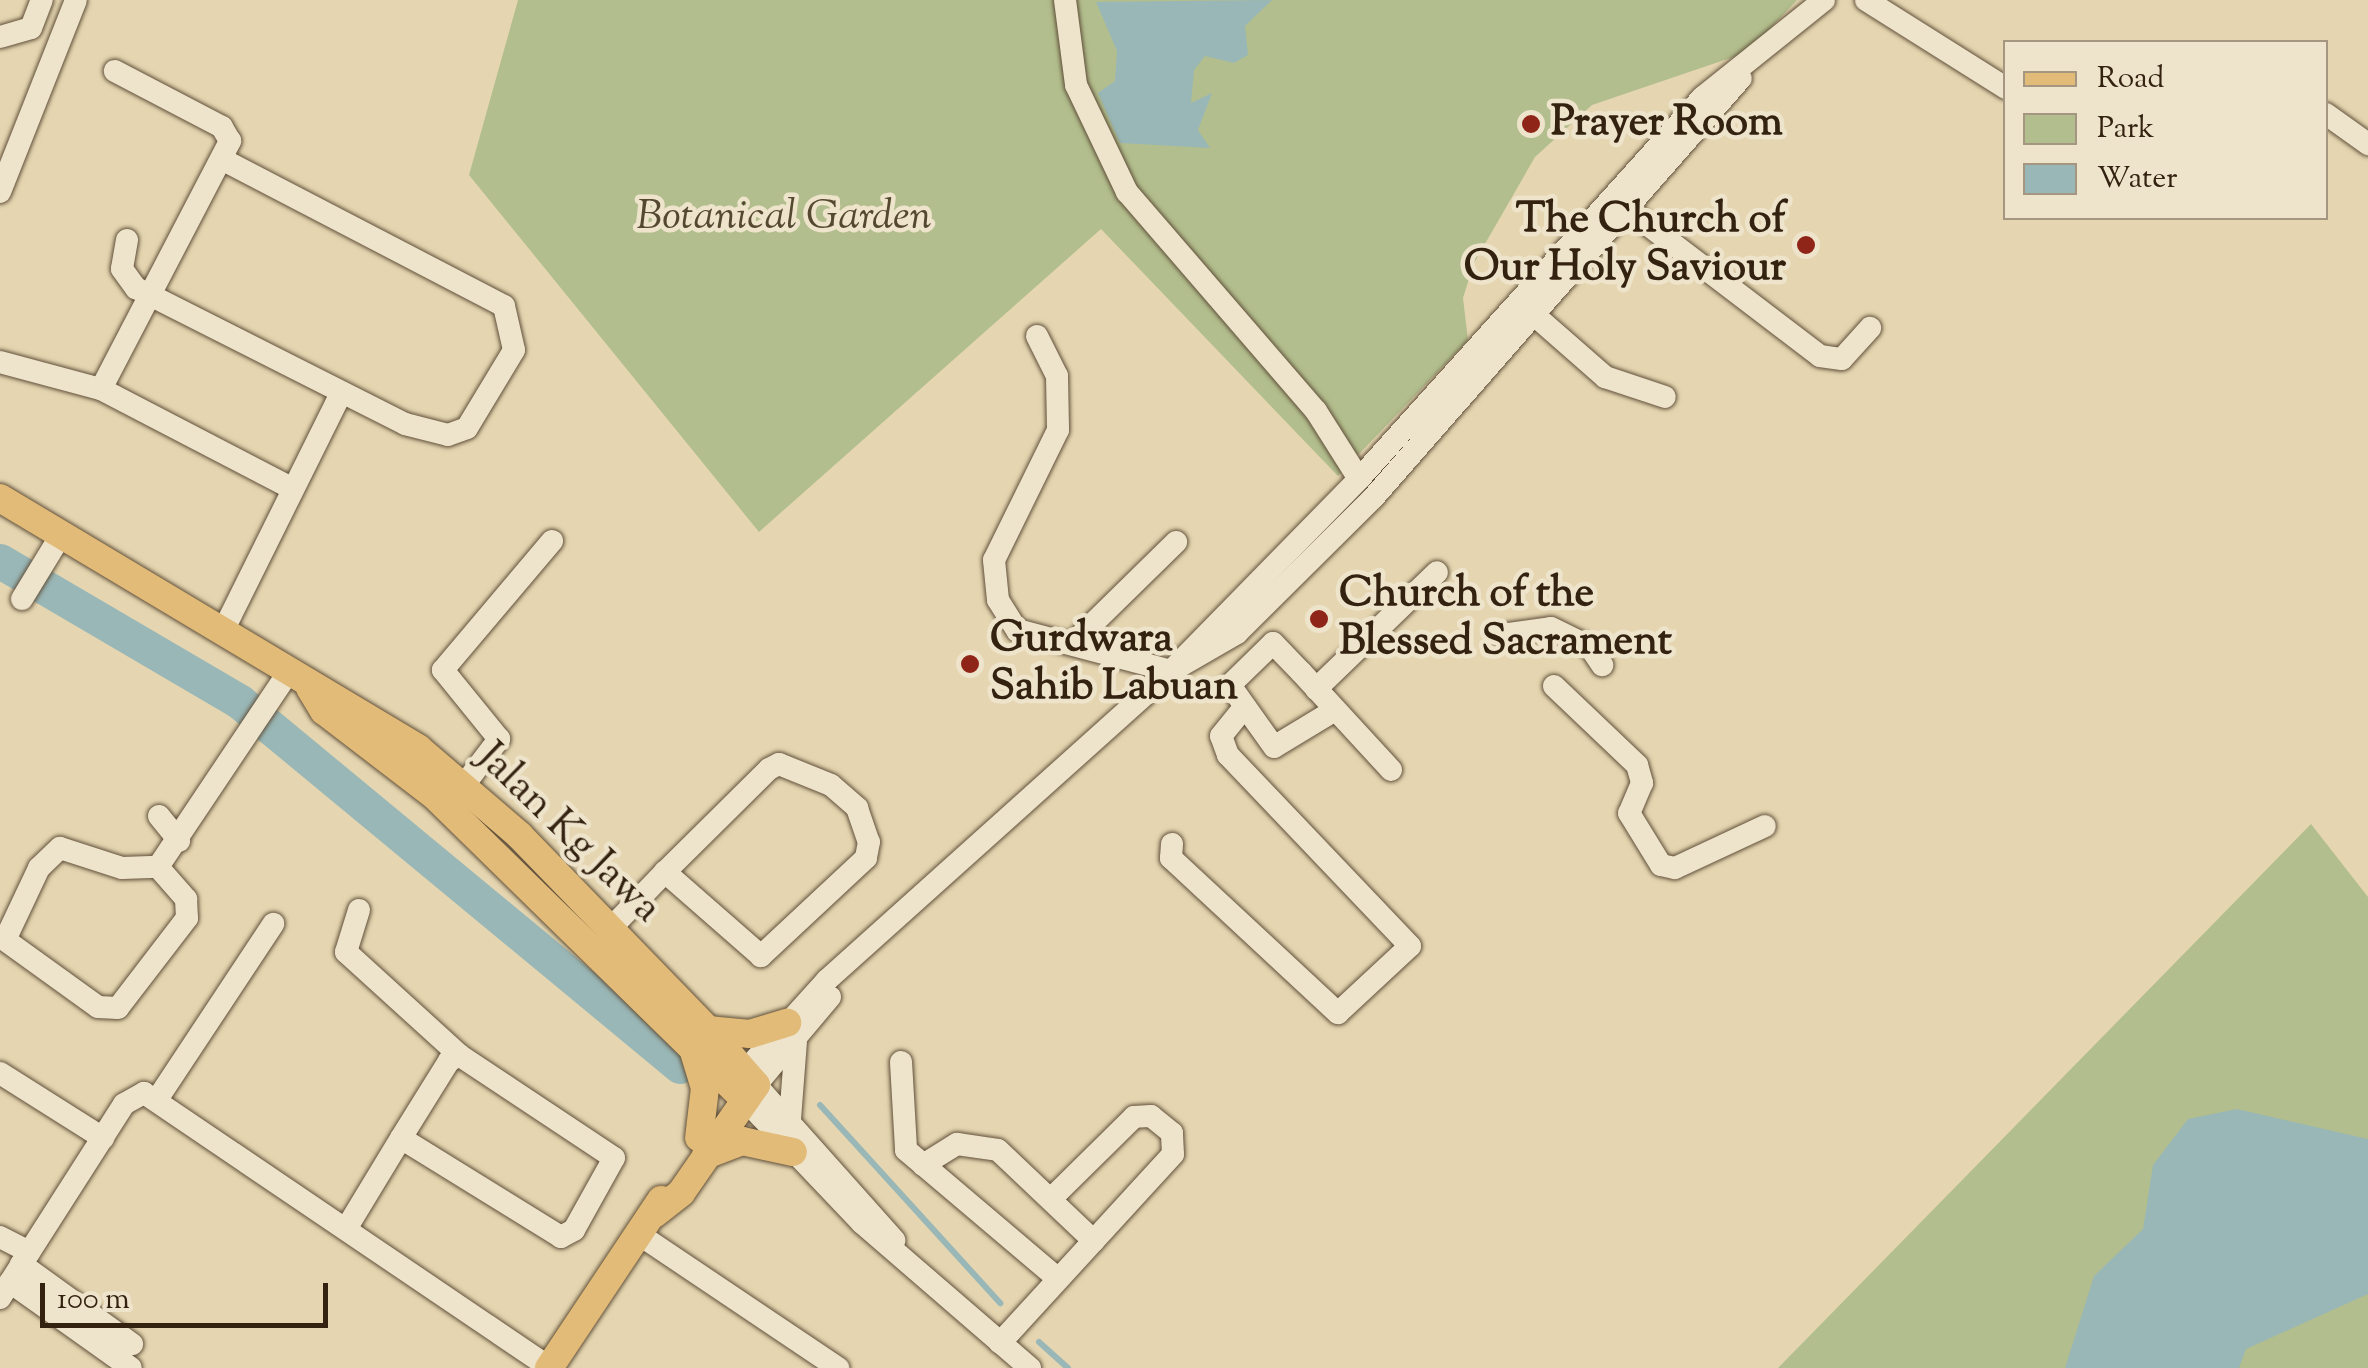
<!DOCTYPE html>
<html>
<head>
<meta charset="utf-8">
<style>
  body { margin:0 }
  #map { position:relative; width:2368px; height:1368px; overflow:hidden; background:#e5d6b1; font-family:"Sorts Mill Goudy",serif }
  div>[style] { position:absolute }
  [style*='--x'] { left:calc(var(--x)*1px); top:calc(var(--y)*1px); width:calc(var(--w)*1px); rotate:calc(var(--a)*1deg) }
  .green>* { inset:0; background:#b2be8d }
  .water>* { inset:0; background:#99b7b6 }
  .stream>* { height:6px; margin:-3px; padding:0 3px; transform-origin:3px; border-radius:3px; background:#99b7b6 }
  .river>* { height:35px; margin:-17.5px; padding:0 17.5px; transform-origin:17.5px; border-radius:17.5px; background:#99b7b6 }
  .roads { filter:drop-shadow(0 0 2px #604f39) drop-shadow(0 0 2px #604f39) }
  .minor>* { height:22px; margin:-11px; padding:0 11px; transform-origin:11px; border-radius:11px; background:#eee4cc }
  .major>* { height:28px; margin:-14px; padding:0 14px; transform-origin:14px; border-radius:14px; background:#e2bb78 }
  .dots>* { width:28px; height:28px; translate:-50% -50%; box-sizing:border-box; border:5px solid #eee4cc; border-radius:50% }
  span { translate:-50% -50%; white-space:nowrap; text-align:center; line-height:1.15; -webkit-text-stroke:9px #eee4cc; paint-order:stroke }
  .poi-label { font-size:42px; color:#342211; font-weight:700 }
  .left { translate:0 -50%; text-align:left }
  .right { translate:-100% -50%; text-align:right }
  .park-label { font-size:42px; color:#544930; font-style:italic }
  .street-label { font-size:42px; color:#342211 }
  .legend { position:absolute; left:2003px; top:40px; width:325px; height:180px; box-sizing:border-box; background:#eee4cc; border:2px solid #a49681; margin:0; padding:12px 18px; list-style:none; font-size:30px; color:#342211 }
  .legend li { display:flex; align-items:center; gap:20px; height:50px }
  .legend b { width:50px; border:2px solid #a49681 }
  .scale { position:absolute; left:40px; top:1283px; width:288px; height:45px; box-sizing:border-box; border:5px solid #342211; border-top:0; padding-left:12px; font-size:30px; line-height:35px; white-space:nowrap; color:#342211; -webkit-text-stroke:8px #eee4cc; paint-order:stroke }
</style>
</head>
<body>
<div id="map">
  <div class="green">
    <div style="clip-path:polygon(518px 0,1797px 0,1748px 52px,1592px 105px,1535px 157px,1474px 263px,1463px 298px,1468px 340px,1338px 476px,1101px 229px,759px 532px,469px 175px)"></div>
    <div style="clip-path:polygon(2311px 824px,2368px 897px,2368px 1368px,1778px 1368px)"></div>
  </div>
  <div class="water">
    <div style="clip-path:polygon(1272px 0,1245px 26px,1248px 55px,1234px 63px,1205px 56px,1194px 70px,1191px 103px,1212px 93px,1198px 130px,1210px 148px,1120px 143px,1098px 93px,1115px 81px,1117px 51px,1096px 2px)"></div>
    <div style="clip-path:polygon(2237px 1109px,2368px 1139px,2368px 1294px,2246px 1349px,2239px 1368px,2065px 1368px,2094px 1276px,2143px 1229px,2153px 1165px,2188px 1119px)"></div>
  </div>
  <div class="stream">
    <div style="--x:820;--y:1105;--w:268;--a:47.7"></div>
    <div style="--x:1039;--y:1342;--w:39;--a:42"></div>
  </div>
  <div class="river">
    <div style="--x:0;--y:561;--w:278;--a:30.4"></div>
    <div style="--x:240;--y:702;--w:571;--a:39.6"></div>
  </div>
  <div class="roads">
    <div class="minor">
      <div style="--x:1065;--y:0;--w:86;--a:82.6"></div>
      <div style="--x:1076;--y:85;--w:119;--a:64.5"></div>
      <div style="--x:1127;--y:192;--w:289;--a:49.2"></div>
      <div style="--x:1316;--y:411;--w:80;--a:57.7"></div>
      <div style="--x:1866;--y:0;--w:165;--a:32.2"></div>
      <div style="--x:0;--y:37;--w:32;--a:-16"></div>
      <div style="--x:31;--y:28;--w:30;--a:-69"></div>
      <div style="--x:2326;--y:114;--w:52;--a:35.5"></div>
      <div style="--x:0;--y:192;--w:206;--a:-68.4"></div>
      <div style="--x:1614;--y:199;--w:259;--a:37.3"></div>
      <div style="--x:1820;--y:356;--w:22;--a:8"></div>
      <div style="--x:1842;--y:359;--w:42;--a:-47.9"></div>
      <div style="--x:127;--y:240;--w:29;--a:100"></div>
      <div style="--x:122;--y:269;--w:24;--a:54"></div>
      <div style="--x:136;--y:288;--w:301;--a:26.8"></div>
      <div style="--x:405;--y:424;--w:44;--a:14.3"></div>
      <div style="--x:448;--y:435;--w:20;--a:-20"></div>
      <div style="--x:467;--y:428;--w:91;--a:-58.9"></div>
      <div style="--x:514;--y:350;--w:45;--a:-102.8"></div>
      <div style="--x:504;--y:306;--w:318;--a:-152.5"></div>
      <div style="--x:1524;--y:306;--w:108;--a:41.2"></div>
      <div style="--x:1605;--y:377;--w:63;--a:18.4"></div>
      <div style="--x:1037;--y:336;--w:45;--a:63.4"></div>
      <div style="--x:1057;--y:376;--w:54;--a:88.9"></div>
      <div style="--x:1058;--y:430;--w:145;--a:116.2"></div>
      <div style="--x:994;--y:560;--w:40;--a:84.3"></div>
      <div style="--x:998;--y:600;--w:36;--a:58"></div>
      <div style="--x:1017;--y:630;--w:159;--a:14.9"></div>
      <div style="--x:0;--y:362;--w:105;--a:15"></div>
      <div style="--x:101;--y:389;--w:216;--a:27.5"></div>
      <div style="--x:101;--y:389;--w:280;--a:-62.5"></div>
      <div style="--x:230;--y:141;--w:16;--a:-120"></div>
      <div style="--x:222;--y:127;--w:121;--a:-152.4"></div>
      <div style="--x:22;--y:599;--w:75;--a:-58.6"></div>
      <div style="--x:222;--y:633;--w:268;--a:-63.6"></div>
      <div style="--x:1502;--y:635;--w:49;--a:-8.1"></div>
      <div style="--x:1551;--y:628;--w:43;--a:26"></div>
      <div style="--x:1590;--y:647;--w:22;--a:56"></div>
      <div style="--x:1074;--y:642;--w:143;--a:-44.4"></div>
      <div style="--x:1175;--y:669;--w:72;--a:-30.1"></div>
      <div style="--x:1237;--y:633;--w:192;--a:-44.8"></div>
      <div style="--x:1373;--y:498;--w:558;--a:-48.78"></div>
      <div style="--x:1554;--y:686;--w:115;--a:43.6"></div>
      <div style="--x:1637;--y:765;--w:19;--a:74"></div>
      <div style="--x:1642;--y:783;--w:33;--a:113"></div>
      <div style="--x:1629;--y:813;--w:61;--a:58.4"></div>
      <div style="--x:1661;--y:865;--w:14;--a:12"></div>
      <div style="--x:1675;--y:868;--w:99;--a:-25"></div>
      <div style="--x:1316;--y:689;--w:168;--a:-44"></div>
      <div style="--x:1335;--y:710;--w:71;--a:148.8"></div>
      <div style="--x:1274;--y:747;--w:76;--a:-125.4"></div>
      <div style="--x:1230;--y:685;--w:60;--a:-44.3"></div>
      <div style="--x:1273;--y:643;--w:40;--a:46"></div>
      <div style="--x:1301;--y:672;--w:133;--a:47.4"></div>
      <div style="--x:464;--y:785;--w:58;--a:-52.7"></div>
      <div style="--x:499;--y:739;--w:89;--a:-129.1"></div>
      <div style="--x:443;--y:670;--w:169;--a:-49.8"></div>
      <div style="--x:159;--y:816;--w:32;--a:51"></div>
      <div style="--x:1172;--y:844;--w:14;--a:94"></div>
      <div style="--x:1171;--y:858;--w:228;--a:42.9"></div>
      <div style="--x:1338;--y:1013;--w:98;--a:-42.9"></div>
      <div style="--x:1410;--y:946;--w:264;--a:-133.6"></div>
      <div style="--x:1228;--y:755;--w:20;--a:-110"></div>
      <div style="--x:1221;--y:736;--w:36;--a:-51"></div>
      <div style="--x:158;--y:867;--w:43;--a:48.8"></div>
      <div style="--x:186;--y:899;--w:19;--a:87"></div>
      <div style="--x:187;--y:918;--w:113;--a:127.5"></div>
      <div style="--x:118;--y:1008;--w:20;--a:-177"></div>
      <div style="--x:98;--y:1007;--w:115;--a:-144.2"></div>
      <div style="--x:5;--y:940;--w:80;--a:-64.7"></div>
      <div style="--x:39;--y:868;--w:29;--a:-44"></div>
      <div style="--x:60;--y:848;--w:65;--a:17.9"></div>
      <div style="--x:122;--y:868;--w:36;--a:-2"></div>
      <div style="--x:158;--y:867;--w:234;--a:-56.2"></div>
      <div style="--x:359;--y:910;--w:44;--a:107.2"></div>
      <div style="--x:346;--y:952;--w:153;--a:42.3"></div>
      <div style="--x:611;--y:928;--w:78;--a:-46"></div>
      <div style="--x:665;--y:872;--w:146;--a:-44.7"></div>
      <div style="--x:769;--y:769;--w:11;--a:-27"></div>
      <div style="--x:779;--y:764;--w:56;--a:22"></div>
      <div style="--x:831;--y:785;--w:35;--a:41"></div>
      <div style="--x:857;--y:808;--w:36;--a:71"></div>
      <div style="--x:869;--y:842;--w:16;--a:101"></div>
      <div style="--x:866;--y:858;--w:144;--a:137"></div>
      <div style="--x:761;--y:956;--w:128;--a:-138.8"></div>
      <div style="--x:830;--y:997;--w:115;--a:130.1"></div>
      <div style="--x:756;--y:1085;--w:208;--a:48.3"></div>
      <div style="--x:901;--y:1062;--w:88;--a:86.7"></div>
      <div style="--x:906;--y:1150;--w:199;--a:40.3"></div>
      <div style="--x:0;--y:1073;--w:122;--a:32.3"></div>
      <div style="--x:743;--y:1073;--w:125;--a:-47.9"></div>
      <div style="--x:827;--y:980;--w:462;--a:-41.9"></div>
      <div style="--x:1171;--y:671;--w:269;--a:-45.6"></div>
      <div style="--x:1359;--y:479;--w:514;--a:-48"></div>
      <div style="--x:1703;--y:97;--w:155;--a:-38.7"></div>
      <div style="--x:158;--y:1098;--w:209;--a:-56.5"></div>
      <div style="--x:745;--y:1100;--w:170;--a:46.4"></div>
      <div style="--x:862;--y:1223;--w:222;--a:40.8"></div>
      <div style="--x:790;--y:1119;--w:78;--a:-85.6"></div>
      <div style="--x:923;--y:1165;--w:40;--a:-32"></div>
      <div style="--x:957;--y:1144;--w:41;--a:8.3"></div>
      <div style="--x:998;--y:1150;--w:132;--a:43.5"></div>
      <div style="--x:349;--y:1224;--w:100;--a:-58.8"></div>
      <div style="--x:401;--y:1138;--w:91;--a:-58.1"></div>
      <div style="--x:449;--y:1061;--w:12;--a:-31"></div>
      <div style="--x:459;--y:1055;--w:186;--a:33.6"></div>
      <div style="--x:614;--y:1158;--w:82;--a:119.1"></div>
      <div style="--x:574;--y:1230;--w:15;--a:152"></div>
      <div style="--x:561;--y:1237;--w:188;--a:-148.3"></div>
      <div style="--x:640;--y:1235;--w:239;--a:33.9"></div>
      <div style="--x:0;--y:1237;--w:33;--a:27"></div>
      <div style="--x:21;--y:1264;--w:137;--a:35.8"></div>
      <div style="--x:10;--y:1282;--w:148;--a:35.4"></div>
      <div style="--x:0;--y:1298;--w:230;--a:-57.4"></div>
      <div style="--x:124;--y:1104;--w:23;--a:-29"></div>
      <div style="--x:144;--y:1093;--w:489;--a:34.1"></div>
      <div style="--x:1000;--y:1343;--w:256;--a:-47.5"></div>
      <div style="--x:1173;--y:1154;--w:21;--a:-93"></div>
      <div style="--x:1172;--y:1133;--w:27;--a:-141"></div>
      <div style="--x:1151;--y:1116;--w:17;--a:177"></div>
      <div style="--x:1134;--y:1117;--w:115;--a:135.4"></div>
    </div>
    <div class="major">
      <div style="--x:0;--y:498;--w:488;--a:30.9"></div>
      <div style="--x:419;--y:749;--w:133;--a:40.7"></div>
      <div style="--x:520;--y:836;--w:270;--a:45.9"></div>
      <div style="--x:708;--y:1030;--w:73;--a:48.9"></div>
      <div style="--x:756;--y:1085;--w:131;--a:124.8"></div>
      <div style="--x:681;--y:1193;--w:34;--a:142"></div>
      <div style="--x:310;--y:688;--w:27;--a:59"></div>
      <div style="--x:324;--y:711;--w:140;--a:37.4"></div>
      <div style="--x:435;--y:796;--w:434;--a:44.4"></div>
      <div style="--x:708;--y:1030;--w:42;--a:5.4"></div>
      <div style="--x:750;--y:1034;--w:39;--a:-17"></div>
      <div style="--x:694;--y:1052;--w:38;--a:73"></div>
      <div style="--x:705;--y:1088;--w:50;--a:96.8"></div>
      <div style="--x:706;--y:1155;--w:39;--a:-21"></div>
      <div style="--x:742;--y:1141;--w:52;--a:12.2"></div>
      <div style="--x:549;--y:1368;--w:202;--a:-56.3"></div>
    </div>
  </div>
  <div class="dots">
    <div style="left:1531px;top:124px;background:#8f2418"></div>
    <div style="left:1806px;top:245px;background:#8f2418"></div>
    <div style="left:1319px;top:619px;background:#8f2418"></div>
    <div style="left:970px;top:664px;background:#8f2418"></div>
  </div>
  <div class="poi-label">
    <span class="left" style="left:1551px;top:124px">Prayer Room</span>
    <span class="right" style="left:1786px;top:245px">The Church of<br>Our Holy Saviour</span>
    <span class="left" style="left:1339px;top:619px">Church of the<br>Blessed Sacrament</span>
    <span class="left" style="left:990px;top:664px">Gurdwara<br>Sahib Labuan</span>
  </div>
  <div class="park-label">
    <span style="left:784px;top:218px">Botanical Garden</span>
  </div>
  <div class="street-label">
    <span style="left:568px;top:834px;rotate:44deg">Jalan Kg Jawa</span>
  </div>
  <ul class="legend">
  <li><b style="height:12px;background:#e2bb78"></b>Road</li>
  <li><b style="height:28px;background:#b2be8d"></b>Park</li>
  <li><b style="height:28px;background:#99b7b6"></b>Water</li>
  </ul>
  <div class="scale">100 m</div>
</div>
</body>
</html>
